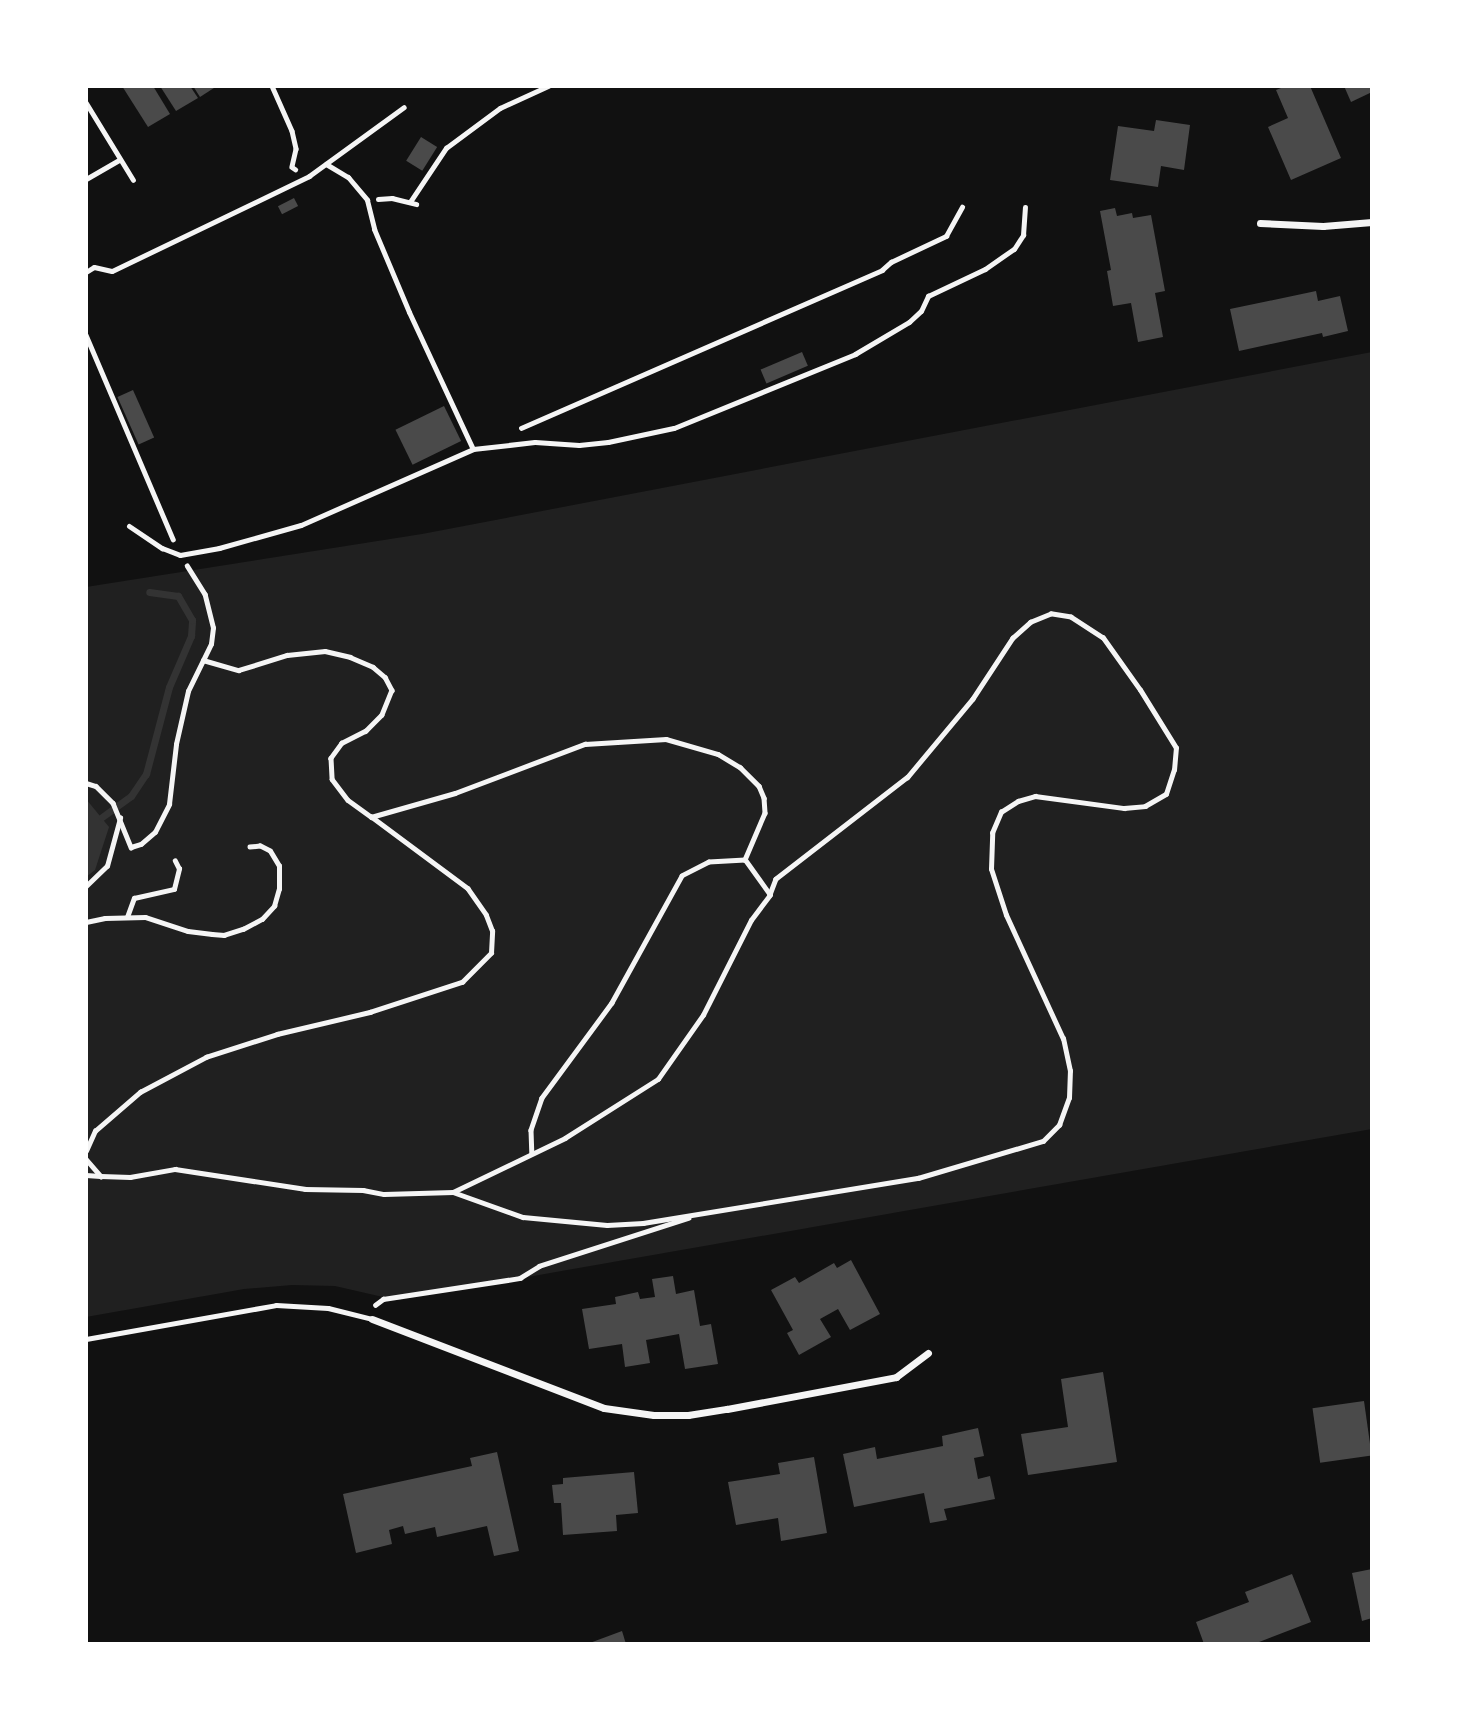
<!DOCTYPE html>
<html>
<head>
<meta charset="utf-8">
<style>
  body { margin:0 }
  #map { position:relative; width:1458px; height:1730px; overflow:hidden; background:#111; font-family:"Alegreya Sans",sans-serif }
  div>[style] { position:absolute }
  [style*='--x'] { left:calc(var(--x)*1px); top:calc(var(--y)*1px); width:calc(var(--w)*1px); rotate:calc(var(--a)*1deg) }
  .green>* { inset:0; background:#202020 }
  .water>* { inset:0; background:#333 }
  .stream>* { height:7px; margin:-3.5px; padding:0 3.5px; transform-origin:3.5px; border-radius:3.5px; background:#333 }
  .building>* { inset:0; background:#4a4a4a; transform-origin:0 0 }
  .path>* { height:4.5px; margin:-2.25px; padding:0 2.25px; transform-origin:2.25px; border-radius:2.25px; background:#f5f5f5 }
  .service>* { height:5px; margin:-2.5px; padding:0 2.5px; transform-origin:2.5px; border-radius:2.5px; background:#f5f5f5 }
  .minor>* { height:7px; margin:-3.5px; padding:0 3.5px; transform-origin:3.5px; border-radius:3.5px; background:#f5f5f5 }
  span { translate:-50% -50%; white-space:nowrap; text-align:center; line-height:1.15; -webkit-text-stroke:7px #fff; paint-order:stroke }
  .frame { position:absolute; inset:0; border:88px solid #fff; pointer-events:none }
</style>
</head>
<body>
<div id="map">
  <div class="green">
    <div style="clip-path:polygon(1372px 352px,1372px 1129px,396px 1300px,335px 1286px,292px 1285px,244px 1289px,86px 1317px,86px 587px,422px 534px)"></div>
  </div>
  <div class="water">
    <div style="clip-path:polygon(86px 799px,109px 827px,95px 870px,86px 877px)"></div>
  </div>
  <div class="stream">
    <div style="--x:102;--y:817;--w:36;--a:-36"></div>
    <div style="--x:131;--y:796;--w:27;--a:-56"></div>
    <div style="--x:146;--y:774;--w:90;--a:-75.2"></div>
    <div style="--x:169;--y:687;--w:56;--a:-66.7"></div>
    <div style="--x:191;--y:636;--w:16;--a:-86"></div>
    <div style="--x:192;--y:620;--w:28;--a:-120"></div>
    <div style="--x:178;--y:596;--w:29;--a:-172"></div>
  </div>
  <div class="building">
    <div style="clip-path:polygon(122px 86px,153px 86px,170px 114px,148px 127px)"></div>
    <div style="clip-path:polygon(160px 86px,190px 86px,198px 98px,176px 111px)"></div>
    <div style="clip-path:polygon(193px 86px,217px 86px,200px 97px)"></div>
    <div style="clip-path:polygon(1286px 86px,1310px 86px,1341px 158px,1291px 180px,1268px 127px,1288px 118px,1276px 90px)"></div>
    <div style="clip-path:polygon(1344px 86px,1371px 86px,1372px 92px,1351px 102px)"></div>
    <div style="clip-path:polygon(1156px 120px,1190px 125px,1184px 170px,1161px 166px,1158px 187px,1110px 180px,1118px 126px,1154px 131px)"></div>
    <div style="left:421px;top:137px;width:19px;height:28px;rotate:32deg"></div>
    <div style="left:294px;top:198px;width:9px;height:18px;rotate:63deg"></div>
    <div style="clip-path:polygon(1115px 208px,1117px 216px,1132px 213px,1133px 218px,1151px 215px,1165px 291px,1155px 293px,1163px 337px,1138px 342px,1131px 303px,1113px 306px,1107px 271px,1111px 270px,1100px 211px)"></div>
    <div style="clip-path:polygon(1316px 291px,1318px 301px,1340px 296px,1348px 331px,1323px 337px,1322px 333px,1239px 351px,1230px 309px)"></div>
    <div style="left:802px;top:352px;width:15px;height:45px;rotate:67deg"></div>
    <div style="left:133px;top:390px;width:52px;height:17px;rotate:66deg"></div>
    <div style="left:444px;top:406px;width:39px;height:54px;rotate:64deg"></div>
    <div style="clip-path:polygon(851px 1260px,880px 1314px,850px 1330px,838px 1309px,820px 1319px,831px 1337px,799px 1355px,787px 1333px,793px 1330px,771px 1290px,795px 1277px,799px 1283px,834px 1263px,837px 1268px)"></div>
    <div style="clip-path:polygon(673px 1276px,676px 1294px,694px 1290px,700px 1326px,711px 1324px,718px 1364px,685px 1369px,679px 1334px,646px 1340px,650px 1363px,625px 1367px,622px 1344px,589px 1349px,582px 1309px,616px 1304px,615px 1297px,638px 1292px,640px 1299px,655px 1297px,652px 1279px)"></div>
    <div style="clip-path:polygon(1103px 1372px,1117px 1462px,1028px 1475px,1021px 1434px,1068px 1427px,1061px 1379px)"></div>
    <div style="left:1364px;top:1401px;width:55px;height:52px;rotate:82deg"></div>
    <div style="clip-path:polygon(978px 1428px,984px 1456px,974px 1458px,978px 1479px,990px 1476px,995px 1499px,944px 1509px,947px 1520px,930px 1523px,924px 1493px,854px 1507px,843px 1454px,875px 1447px,877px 1459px,943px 1446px,942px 1436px)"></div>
    <div style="clip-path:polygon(497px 1452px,519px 1551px,494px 1556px,487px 1526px,437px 1537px,435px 1527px,405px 1534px,403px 1526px,389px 1530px,392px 1544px,356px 1553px,343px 1494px,472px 1466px,470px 1458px)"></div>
    <div style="clip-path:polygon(814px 1457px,827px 1533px,781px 1541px,778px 1518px,736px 1525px,728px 1482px,780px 1474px,778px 1463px)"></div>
    <div style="clip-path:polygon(634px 1472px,638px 1513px,616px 1515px,617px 1531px,563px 1535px,561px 1503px,554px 1503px,552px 1485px,563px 1484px,563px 1478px)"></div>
    <div style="clip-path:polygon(1372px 1569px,1372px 1618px,1362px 1621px,1352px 1573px)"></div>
    <div style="clip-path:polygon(1292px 1574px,1311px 1622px,1254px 1644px,1204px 1644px,1196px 1622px,1249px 1602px,1245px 1592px)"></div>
    <div style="clip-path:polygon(622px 1631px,626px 1644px,587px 1644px)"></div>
  </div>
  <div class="path">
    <div style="--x:272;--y:86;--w:49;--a:66"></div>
    <div style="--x:292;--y:131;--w:18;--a:77"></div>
    <div style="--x:296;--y:149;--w:18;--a:103"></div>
    <div style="--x:292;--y:167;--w:4;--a:34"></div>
    <div style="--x:378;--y:199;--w:14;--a:-4"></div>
    <div style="--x:392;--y:198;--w:25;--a:14"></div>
    <div style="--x:410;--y:202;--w:65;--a:-56.3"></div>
    <div style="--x:446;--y:148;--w:67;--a:-36.5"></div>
    <div style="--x:500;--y:108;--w:53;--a:-24.6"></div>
    <div style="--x:86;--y:335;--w:222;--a:66.9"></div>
    <div style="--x:521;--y:428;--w:394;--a:-23.6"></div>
    <div style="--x:882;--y:270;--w:12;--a:-42"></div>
    <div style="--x:891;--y:262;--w:61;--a:-25.3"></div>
    <div style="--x:946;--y:236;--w:33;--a:-61"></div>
    <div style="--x:203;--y:660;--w:37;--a:16"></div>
    <div style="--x:239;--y:670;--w:50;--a:-17.4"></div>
    <div style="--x:287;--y:655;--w:38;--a:-6"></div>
    <div style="--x:325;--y:651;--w:26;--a:13"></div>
    <div style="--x:350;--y:657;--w:25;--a:23"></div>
    <div style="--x:373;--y:667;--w:16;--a:40"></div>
    <div style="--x:385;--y:677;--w:15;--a:62"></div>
    <div style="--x:392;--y:690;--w:27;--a:112"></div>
    <div style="--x:382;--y:715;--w:23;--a:135"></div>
    <div style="--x:366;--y:731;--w:27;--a:153"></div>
    <div style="--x:342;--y:743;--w:19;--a:126"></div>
    <div style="--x:331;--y:758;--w:21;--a:87"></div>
    <div style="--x:332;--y:779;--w:26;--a:53"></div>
    <div style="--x:348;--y:800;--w:29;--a:36"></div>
    <div style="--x:86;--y:783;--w:10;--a:17"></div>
    <div style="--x:96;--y:786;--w:24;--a:45"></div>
    <div style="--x:113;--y:803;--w:48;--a:67.8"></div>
    <div style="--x:131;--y:847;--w:10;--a:-17"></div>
    <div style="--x:141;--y:844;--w:18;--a:-41"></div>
    <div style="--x:155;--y:832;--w:31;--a:-63"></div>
    <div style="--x:169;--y:804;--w:60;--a:-83.3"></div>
    <div style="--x:176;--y:744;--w:54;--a:-77.2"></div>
    <div style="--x:188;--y:691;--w:52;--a:-63.9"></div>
    <div style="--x:211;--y:644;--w:16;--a:-83"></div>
    <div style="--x:213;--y:628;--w:34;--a:-104"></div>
    <div style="--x:205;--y:595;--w:34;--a:-122"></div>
    <div style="--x:86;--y:886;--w:29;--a:-44"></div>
    <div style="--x:107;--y:866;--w:50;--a:-74.8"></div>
    <div style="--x:127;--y:917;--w:20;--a:-70"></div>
    <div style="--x:134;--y:898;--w:41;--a:-12.7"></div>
    <div style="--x:174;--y:889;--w:21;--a:-76"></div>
    <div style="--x:179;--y:869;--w:9;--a:-117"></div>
    <div style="--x:86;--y:922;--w:19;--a:-12"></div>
    <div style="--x:105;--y:918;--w:40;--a:-1.4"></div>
    <div style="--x:145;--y:917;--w:45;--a:18"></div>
    <div style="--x:188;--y:931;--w:24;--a:7"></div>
    <div style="--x:212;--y:934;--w:12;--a:5"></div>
    <div style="--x:224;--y:935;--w:20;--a:-18"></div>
    <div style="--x:243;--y:929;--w:21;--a:-28"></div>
    <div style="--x:262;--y:919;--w:18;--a:-47"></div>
    <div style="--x:274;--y:906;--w:18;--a:-74"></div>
    <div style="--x:279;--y:889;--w:23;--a:-90"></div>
    <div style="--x:279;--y:866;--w:17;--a:-121"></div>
    <div style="--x:270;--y:851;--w:11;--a:-153"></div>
    <div style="--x:260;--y:846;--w:10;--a:174"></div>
    <div style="--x:86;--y:1151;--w:22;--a:-66"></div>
    <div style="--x:95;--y:1131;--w:60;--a:-40.9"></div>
    <div style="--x:140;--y:1092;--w:75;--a:-27.9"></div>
    <div style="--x:206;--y:1057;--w:75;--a:-17.9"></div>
    <div style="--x:277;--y:1034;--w:96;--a:-13.3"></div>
    <div style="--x:370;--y:1012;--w:97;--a:-18.1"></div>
    <div style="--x:462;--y:982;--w:41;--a:-45"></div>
    <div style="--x:491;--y:953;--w:22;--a:-87"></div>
    <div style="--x:492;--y:931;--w:17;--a:-111"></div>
    <div style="--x:486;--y:915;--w:32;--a:-125"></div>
    <div style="--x:468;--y:889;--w:121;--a:-143.4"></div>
    <div style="--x:371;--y:817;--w:87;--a:-15.9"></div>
    <div style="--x:455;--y:793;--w:139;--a:-20.7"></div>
    <div style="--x:585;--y:744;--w:81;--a:-3.5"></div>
    <div style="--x:666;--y:739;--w:54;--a:16.1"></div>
    <div style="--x:718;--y:754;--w:26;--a:31"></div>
    <div style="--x:740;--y:767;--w:27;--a:45"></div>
    <div style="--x:759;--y:786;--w:13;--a:67"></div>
    <div style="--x:764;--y:798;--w:15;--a:86"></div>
    <div style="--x:765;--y:813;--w:51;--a:113.1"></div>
    <div style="--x:86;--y:1159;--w:23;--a:49"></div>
    <div style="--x:101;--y:1176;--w:29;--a:2"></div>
    <div style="--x:130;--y:1177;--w:46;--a:-10.1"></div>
    <div style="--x:175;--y:1169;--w:132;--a:8.7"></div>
    <div style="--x:305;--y:1189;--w:58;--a:1"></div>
    <div style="--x:363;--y:1190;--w:21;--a:11"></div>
    <div style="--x:384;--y:1194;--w:69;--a:-1.7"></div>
    <div style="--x:453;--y:1192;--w:124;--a:-25.7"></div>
    <div style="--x:565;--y:1138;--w:110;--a:-32.4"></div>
    <div style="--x:658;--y:1079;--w:78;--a:-54.9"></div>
    <div style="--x:703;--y:1015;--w:106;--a:-63.2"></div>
    <div style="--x:751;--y:920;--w:31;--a:-53"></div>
    <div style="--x:770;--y:895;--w:43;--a:-125.5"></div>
    <div style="--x:745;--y:860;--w:36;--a:177"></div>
    <div style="--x:709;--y:862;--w:30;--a:153"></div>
    <div style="--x:682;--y:876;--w:145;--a:118.9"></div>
    <div style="--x:612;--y:1003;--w:118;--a:126.4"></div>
    <div style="--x:542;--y:1098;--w:34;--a:109"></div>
    <div style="--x:531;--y:1130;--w:23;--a:88"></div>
    <div style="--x:86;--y:1175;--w:14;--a:4"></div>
    <div style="--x:453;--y:1192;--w:74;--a:19.7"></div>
    <div style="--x:523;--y:1217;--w:84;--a:5.4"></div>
    <div style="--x:607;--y:1225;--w:36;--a:-3"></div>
    <div style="--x:643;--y:1223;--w:279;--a:-9.3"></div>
    <div style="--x:918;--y:1178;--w:130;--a:-16.5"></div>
    <div style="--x:1043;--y:1141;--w:23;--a:-45"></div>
    <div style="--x:1059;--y:1125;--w:29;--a:-70"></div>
    <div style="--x:1069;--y:1098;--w:27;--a:-88"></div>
    <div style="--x:1070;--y:1071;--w:33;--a:-102"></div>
    <div style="--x:1063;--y:1039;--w:136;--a:-114.7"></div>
    <div style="--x:1006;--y:915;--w:48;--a:-108.1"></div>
    <div style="--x:991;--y:869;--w:36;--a:-88"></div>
    <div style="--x:992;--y:833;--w:23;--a:-67"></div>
    <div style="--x:1001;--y:812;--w:20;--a:-33"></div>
    <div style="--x:1018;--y:801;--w:18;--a:-16"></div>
    <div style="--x:1035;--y:796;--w:90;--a:7.7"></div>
    <div style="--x:1124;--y:808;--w:21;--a:-5"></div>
    <div style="--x:1145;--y:806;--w:24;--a:-30"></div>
    <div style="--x:1166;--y:794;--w:25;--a:-72"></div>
    <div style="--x:1174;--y:770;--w:22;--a:-85"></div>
    <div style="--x:1176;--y:748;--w:68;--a:-121.8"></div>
    <div style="--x:1140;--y:690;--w:64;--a:-125.4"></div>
    <div style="--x:1103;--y:638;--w:38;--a:-147"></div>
    <div style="--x:1071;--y:617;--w:20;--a:-171"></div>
    <div style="--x:1051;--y:614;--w:22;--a:158"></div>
    <div style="--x:1031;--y:622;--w:24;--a:138"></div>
    <div style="--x:1013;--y:638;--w:73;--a:123.3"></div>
    <div style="--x:973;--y:699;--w:102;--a:129.8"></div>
    <div style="--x:908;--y:777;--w:167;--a:142.3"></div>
    <div style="--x:776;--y:879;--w:17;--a:111"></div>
    <div style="--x:375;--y:1305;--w:10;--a:-37"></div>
    <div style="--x:383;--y:1299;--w:139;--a:-8.7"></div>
    <div style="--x:520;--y:1278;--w:22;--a:-32"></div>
    <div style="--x:539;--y:1266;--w:157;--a:-17.9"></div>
  </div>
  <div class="service">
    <div style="--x:86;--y:103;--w:90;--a:58.6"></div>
    <div style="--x:326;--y:164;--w:26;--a:31"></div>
    <div style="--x:348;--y:177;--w:30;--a:50"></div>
    <div style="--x:367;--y:200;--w:30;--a:76"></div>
    <div style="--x:374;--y:229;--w:90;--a:67.1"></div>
    <div style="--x:409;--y:312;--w:151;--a:65"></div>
    <div style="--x:86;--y:179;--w:39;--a:-30"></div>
    <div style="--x:86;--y:272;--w:9;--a:-32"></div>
    <div style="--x:94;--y:267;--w:18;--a:13"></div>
    <div style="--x:112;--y:271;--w:219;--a:-25.7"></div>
    <div style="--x:309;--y:176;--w:117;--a:-36"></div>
    <div style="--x:129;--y:526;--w:40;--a:34"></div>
    <div style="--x:162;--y:548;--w:19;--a:21"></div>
    <div style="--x:180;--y:555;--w:40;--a:-10"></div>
    <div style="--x:219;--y:548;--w:85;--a:-15.7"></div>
    <div style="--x:301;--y:525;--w:188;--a:-23.8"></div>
    <div style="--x:473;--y:449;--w:62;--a:-6.4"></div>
    <div style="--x:535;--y:442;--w:44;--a:3.9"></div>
    <div style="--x:579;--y:445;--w:29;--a:-6"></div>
    <div style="--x:608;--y:442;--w:67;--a:-12"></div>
    <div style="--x:674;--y:428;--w:196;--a:-22.2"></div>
    <div style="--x:855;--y:354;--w:63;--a:-30.7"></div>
    <div style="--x:909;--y:322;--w:16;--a:-43"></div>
    <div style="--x:921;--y:311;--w:17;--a:-65"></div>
    <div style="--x:928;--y:296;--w:63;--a:-25.3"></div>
    <div style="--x:985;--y:269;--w:35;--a:-35"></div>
    <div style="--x:1014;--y:249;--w:17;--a:-57"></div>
    <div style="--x:1023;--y:235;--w:28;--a:-86"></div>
    <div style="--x:86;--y:1339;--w:193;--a:-10.1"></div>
    <div style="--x:276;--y:1305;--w:52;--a:3.3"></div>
    <div style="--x:328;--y:1308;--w:45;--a:14"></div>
  </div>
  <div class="minor">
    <div style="--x:1260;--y:223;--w:63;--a:2.7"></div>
    <div style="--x:1323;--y:226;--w:49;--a:-4.7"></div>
    <div style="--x:372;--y:1319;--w:248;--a:21"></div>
    <div style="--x:604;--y:1408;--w:50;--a:8"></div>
    <div style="--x:654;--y:1415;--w:34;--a:0"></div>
    <div style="--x:688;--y:1415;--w:39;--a:-9"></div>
    <div style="--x:727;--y:1409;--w:172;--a:-10.7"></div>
    <div style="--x:896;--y:1377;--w:40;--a:-37"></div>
  </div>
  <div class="frame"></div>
</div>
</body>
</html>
